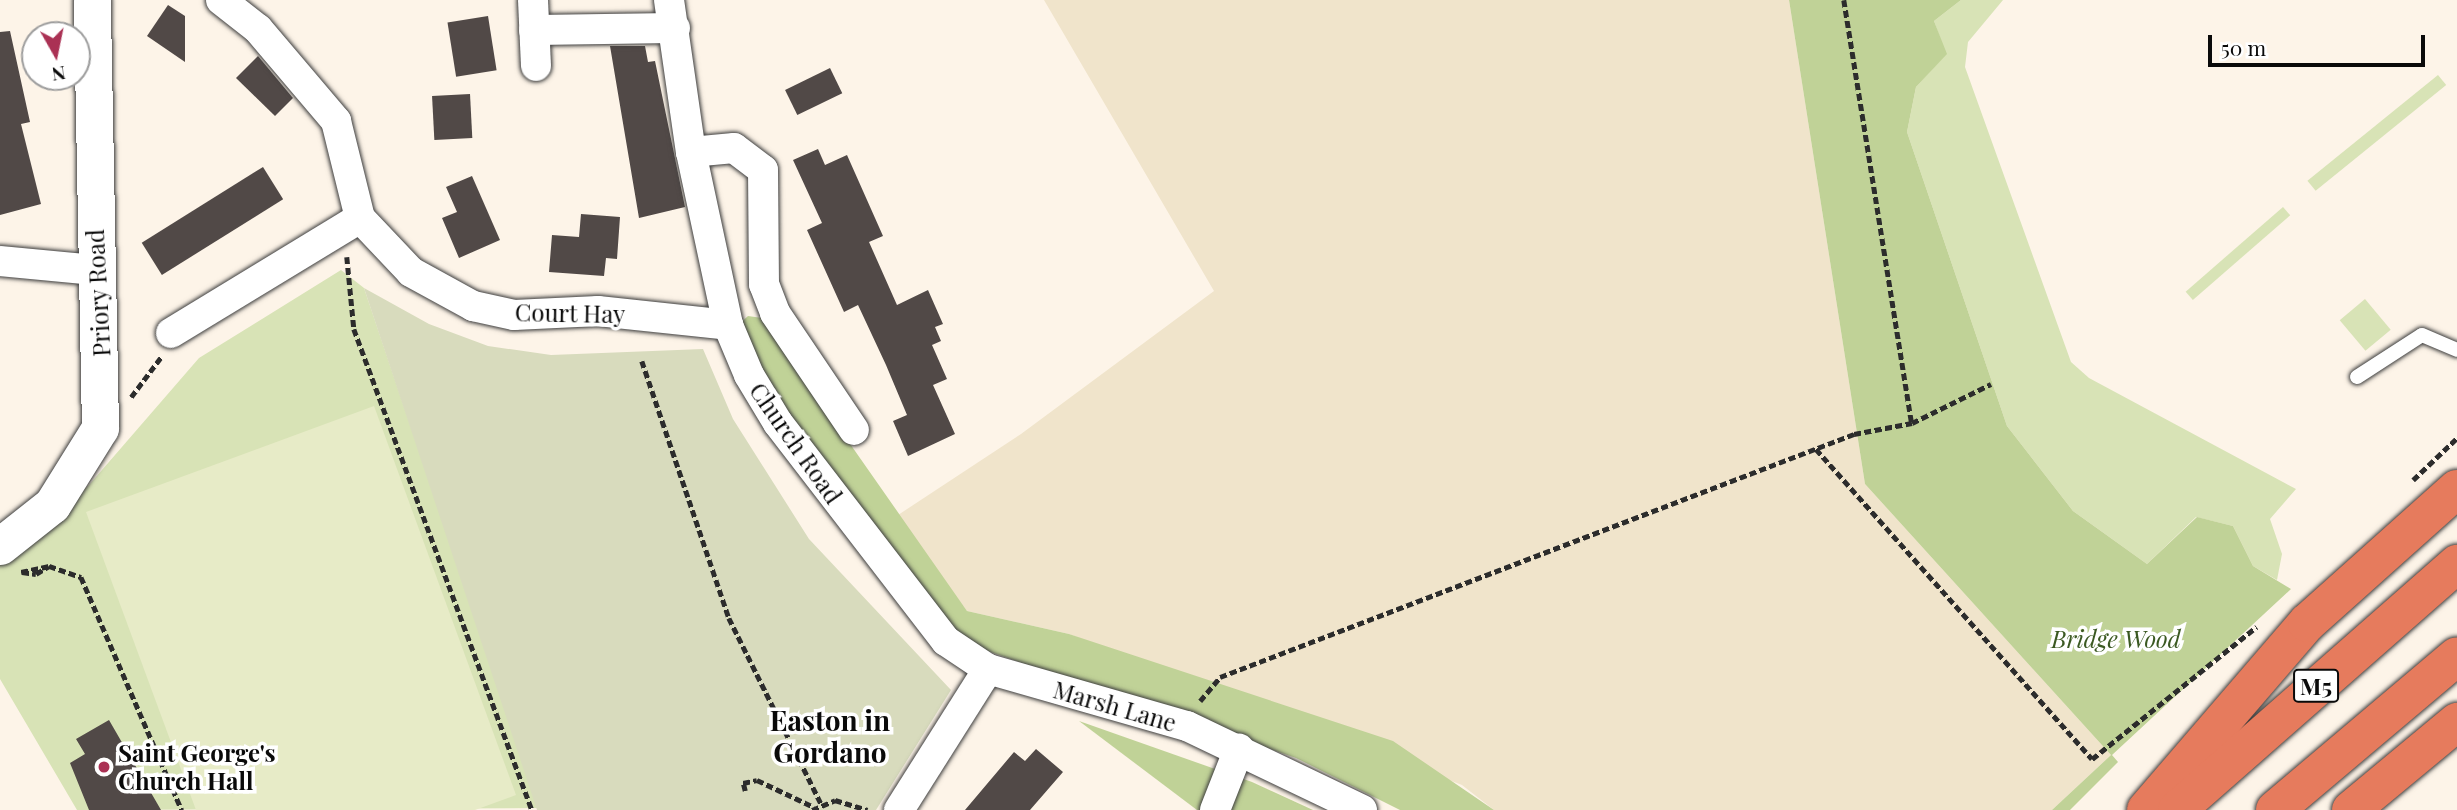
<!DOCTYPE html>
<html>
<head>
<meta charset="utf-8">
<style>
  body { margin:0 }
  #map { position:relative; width:2457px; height:810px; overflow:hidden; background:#fdf4e8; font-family:"Playfair Display",serif }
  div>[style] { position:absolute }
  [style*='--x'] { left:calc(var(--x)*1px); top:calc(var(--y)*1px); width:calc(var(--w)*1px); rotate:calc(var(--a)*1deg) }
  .farmland>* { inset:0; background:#f0e4cb }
  .green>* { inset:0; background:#d8e3b6; transform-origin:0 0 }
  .forest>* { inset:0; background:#c0d297 }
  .cemetery>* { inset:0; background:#d8dbbd }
  .pitch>* { inset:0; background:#e7ebc7 }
  .building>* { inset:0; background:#514947; transform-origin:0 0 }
  .path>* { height:4.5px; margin-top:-2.25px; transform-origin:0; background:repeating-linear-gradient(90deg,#2c2c2c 0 7px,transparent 0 10.5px) }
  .roads { filter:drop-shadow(0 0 2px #3d3d3d) drop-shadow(0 0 2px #3d3d3d) }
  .service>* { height:14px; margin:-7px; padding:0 7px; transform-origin:7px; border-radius:7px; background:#fff }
  .minor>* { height:30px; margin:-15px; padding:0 15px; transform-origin:15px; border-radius:15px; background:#fff }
  .tertiary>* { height:37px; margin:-18.5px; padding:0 18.5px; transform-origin:18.5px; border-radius:18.5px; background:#fff }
  .motorway>* { height:38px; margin:-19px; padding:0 19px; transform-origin:19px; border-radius:19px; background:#e67b5d }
  .dots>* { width:19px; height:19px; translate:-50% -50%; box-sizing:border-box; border:4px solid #fff; border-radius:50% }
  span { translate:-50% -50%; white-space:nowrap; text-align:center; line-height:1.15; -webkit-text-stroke:7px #fff; paint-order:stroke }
  .shield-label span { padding:2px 5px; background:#fff; border:2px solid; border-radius:5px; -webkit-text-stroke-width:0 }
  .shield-label { font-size:23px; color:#0a0a0a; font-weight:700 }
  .street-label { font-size:24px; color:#0a0a0a }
  .park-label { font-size:24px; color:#3b5922; font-style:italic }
  .poi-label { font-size:24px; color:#0a0a0a; font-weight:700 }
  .left { translate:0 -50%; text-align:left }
  .quarter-label { font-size:28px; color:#0a0a0a; font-weight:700 }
  .north { position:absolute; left:21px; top:21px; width:70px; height:70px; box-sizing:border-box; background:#fff; border:2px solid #9d9d9d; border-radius:50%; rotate:171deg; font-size:19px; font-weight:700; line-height:28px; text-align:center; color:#0a0a0a }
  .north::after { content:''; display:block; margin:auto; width:24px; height:32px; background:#aa3154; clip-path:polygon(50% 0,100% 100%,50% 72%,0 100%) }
  .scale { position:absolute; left:2208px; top:35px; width:217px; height:32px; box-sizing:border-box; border:4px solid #0a0a0a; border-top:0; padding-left:9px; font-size:21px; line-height:24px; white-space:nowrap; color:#0a0a0a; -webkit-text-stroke:5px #fff; paint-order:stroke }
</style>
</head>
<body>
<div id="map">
  <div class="farmland">
    <div style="clip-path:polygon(1044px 0,1789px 0,1865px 484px,2111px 755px,2052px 810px,1494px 810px,1462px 785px,1069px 634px,967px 611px,895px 517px,1021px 434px,1214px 291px)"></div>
  </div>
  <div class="green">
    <div style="clip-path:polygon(1961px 0,2003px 0,1968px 42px,1965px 67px,2071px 362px,2089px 378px,2296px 489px,2270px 519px,2282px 554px,2277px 580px,2253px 566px,2233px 526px,2196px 517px,2147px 564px,2073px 511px,2007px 426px,1907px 132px,1916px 87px,1946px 54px,1934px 21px)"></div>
    <div style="left:2438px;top:75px;width:13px;height:168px;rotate:51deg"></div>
    <div style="left:2283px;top:207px;width:11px;height:129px;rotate:49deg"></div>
    <div style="clip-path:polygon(341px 270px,364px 288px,539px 808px,77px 810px,0 679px,0 565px,89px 485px,199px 358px)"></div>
    <div style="left:2365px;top:299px;width:40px;height:33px;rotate:50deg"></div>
  </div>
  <div class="forest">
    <div style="clip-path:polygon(1789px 0,1961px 0,1934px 21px,1947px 54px,1916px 87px,1907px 132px,2007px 426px,2073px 511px,2147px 564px,2197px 517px,2233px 526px,2253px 566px,2291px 589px,2112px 755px,2118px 762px,2070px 810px,2052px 810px,2111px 755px,1865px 484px)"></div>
    <div style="clip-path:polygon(748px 316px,762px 318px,967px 611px,1069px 634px,1393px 741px,1494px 810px,1400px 810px,1296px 758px,976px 647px,947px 628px,787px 419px,737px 326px)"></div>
    <div style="clip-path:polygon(1079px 721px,1252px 782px,1313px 810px,1197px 810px)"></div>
  </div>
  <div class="cemetery">
    <div style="clip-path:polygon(364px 288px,429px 324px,488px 346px,551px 355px,703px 349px,733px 419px,809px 539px,951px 690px,876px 810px,537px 810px)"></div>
  </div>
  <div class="pitch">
    <div style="clip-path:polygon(374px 406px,516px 795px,475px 810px,196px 810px,86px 512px)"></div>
  </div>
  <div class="building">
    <div style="clip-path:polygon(168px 5px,185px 16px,185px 62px,147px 36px)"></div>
    <div style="left:488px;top:16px;width:55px;height:41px;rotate:81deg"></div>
    <div style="clip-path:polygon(10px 31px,30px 122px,21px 124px,41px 204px,0 215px,0 32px)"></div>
    <div style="clip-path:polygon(610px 46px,645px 46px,648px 62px,655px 61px,685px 207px,639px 218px)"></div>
    <div style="clip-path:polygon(258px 56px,293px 98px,275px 116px,236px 78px)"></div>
    <div style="left:830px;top:68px;width:28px;height:50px;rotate:64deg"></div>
    <div style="left:470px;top:94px;width:44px;height:38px;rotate:87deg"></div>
    <div style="clip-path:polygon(818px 149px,825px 165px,847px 155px,883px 236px,869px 242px,897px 305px,928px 290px,943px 324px,935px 327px,941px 341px,932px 345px,947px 379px,933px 385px,955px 434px,908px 456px,893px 421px,907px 415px,886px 365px,858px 305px,844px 312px,807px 230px,822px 223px,793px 160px)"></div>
    <div style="left:263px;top:167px;width:38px;height:143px;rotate:58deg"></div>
    <div style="clip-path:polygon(472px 176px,500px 240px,459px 258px,442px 218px,457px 212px,446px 187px)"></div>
    <div style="clip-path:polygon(581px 214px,620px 217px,617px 259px,606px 258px,604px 276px,549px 272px,552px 235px,579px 237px)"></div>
    <div style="clip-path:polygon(109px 720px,161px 810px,89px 810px,70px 763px,85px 754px,76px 739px)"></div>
    <div style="clip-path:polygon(1036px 749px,1063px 772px,1030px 810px,965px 810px,1014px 752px,1025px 761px)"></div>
  </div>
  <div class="path">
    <div style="--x:1844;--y:0;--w:428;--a:80.9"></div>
    <div style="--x:347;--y:257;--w:72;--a:84.4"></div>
    <div style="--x:354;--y:329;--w:513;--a:69.69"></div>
    <div style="--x:642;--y:361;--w:271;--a:71.3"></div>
    <div style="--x:729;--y:618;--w:209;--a:63.6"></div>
    <div style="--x:131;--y:397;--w:50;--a:-53.1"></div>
    <div style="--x:1816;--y:449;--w:415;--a:48.3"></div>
    <div style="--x:2092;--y:759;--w:211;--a:-38.8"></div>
    <div style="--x:2413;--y:480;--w:61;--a:-43.7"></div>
    <div style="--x:21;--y:572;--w:29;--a:-12"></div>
    <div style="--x:49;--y:566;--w:34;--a:19"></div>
    <div style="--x:81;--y:577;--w:254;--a:66.6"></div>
    <div style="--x:22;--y:572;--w:14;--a:8"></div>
    <div style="--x:36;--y:574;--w:15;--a:-32"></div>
    <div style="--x:1200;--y:701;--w:31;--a:-50"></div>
    <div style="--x:1220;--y:677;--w:679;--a:-20.97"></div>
    <div style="--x:1854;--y:434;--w:59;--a:-10.7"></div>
    <div style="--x:1912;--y:423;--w:88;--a:-26.3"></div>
    <div style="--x:745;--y:791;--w:8;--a:-104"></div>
    <div style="--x:743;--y:783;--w:14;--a:-12"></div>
    <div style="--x:757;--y:780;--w:63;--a:25.3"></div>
    <div style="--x:812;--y:810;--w:25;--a:-23"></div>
    <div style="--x:835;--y:800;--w:34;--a:17"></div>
  </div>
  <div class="roads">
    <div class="service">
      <div style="--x:2357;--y:377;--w:77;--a:-32.9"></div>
      <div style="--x:2422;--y:335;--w:38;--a:23"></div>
    </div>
    <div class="minor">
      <div style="--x:221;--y:0;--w:47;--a:38.1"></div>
      <div style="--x:258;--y:29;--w:121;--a:49.7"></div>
      <div style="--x:336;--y:121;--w:100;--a:76.1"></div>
      <div style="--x:360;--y:218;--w:74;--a:46.6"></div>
      <div style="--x:411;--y:272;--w:71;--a:28.7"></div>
      <div style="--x:473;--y:306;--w:42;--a:12.4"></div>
      <div style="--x:514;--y:315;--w:84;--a:-2.7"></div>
      <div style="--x:598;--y:311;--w:131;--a:6.1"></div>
      <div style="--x:533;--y:0;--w:66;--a:87.4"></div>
      <div style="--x:669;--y:0;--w:154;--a:81.8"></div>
      <div style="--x:691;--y:152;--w:177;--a:77.9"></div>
      <div style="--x:728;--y:325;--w:54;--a:67.2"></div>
      <div style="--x:749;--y:375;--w:56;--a:58.9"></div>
      <div style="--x:778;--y:423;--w:275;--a:52.4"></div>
      <div style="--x:946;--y:641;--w:50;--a:33.7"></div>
      <div style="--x:988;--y:669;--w:207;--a:16"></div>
      <div style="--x:1187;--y:726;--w:194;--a:25.6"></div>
      <div style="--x:534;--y:30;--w:141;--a:-0.8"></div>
      <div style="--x:691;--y:152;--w:43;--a:-5.3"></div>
      <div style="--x:734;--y:148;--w:36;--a:37"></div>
      <div style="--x:763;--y:170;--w:114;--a:89.5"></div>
      <div style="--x:764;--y:284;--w:31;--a:69"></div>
      <div style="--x:775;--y:313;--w:141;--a:56"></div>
      <div style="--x:0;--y:261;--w:96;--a:5.4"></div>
      <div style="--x:171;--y:333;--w:221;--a:-31.3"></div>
      <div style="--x:899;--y:810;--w:167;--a:-57.7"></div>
      <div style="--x:1215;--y:810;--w:66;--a:-68.5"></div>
    </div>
    <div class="tertiary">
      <div style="--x:0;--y:546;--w:66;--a:-38.3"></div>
      <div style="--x:52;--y:505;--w:91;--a:-58.1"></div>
      <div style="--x:100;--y:428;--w:428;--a:-91.1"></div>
    </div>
    <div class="motorway">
      <div style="--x:2146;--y:810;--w:247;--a:-49.3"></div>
      <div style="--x:2307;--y:623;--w:201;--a:-41.8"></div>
      <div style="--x:2177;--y:810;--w:373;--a:-41.3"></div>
      <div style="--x:2275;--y:810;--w:238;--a:-40.2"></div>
      <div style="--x:2351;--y:810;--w:138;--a:-39.7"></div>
    </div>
  </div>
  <div class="dots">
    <div style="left:104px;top:767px;background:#aa3154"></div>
  </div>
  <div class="shield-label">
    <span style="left:2316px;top:686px">M5</span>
  </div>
  <div class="street-label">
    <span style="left:98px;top:293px;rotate:-93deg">Priory Road</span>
    <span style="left:570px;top:313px;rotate:1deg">Court Hay</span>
    <span style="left:796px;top:443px;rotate:55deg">Church Road</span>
    <span style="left:1115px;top:706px;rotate:16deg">Marsh Lane</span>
  </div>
  <div class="park-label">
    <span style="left:2116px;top:639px">Bridge Wood</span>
  </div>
  <div class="poi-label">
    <span class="left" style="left:118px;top:767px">Saint George's<br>Church Hall</span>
  </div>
  <div class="quarter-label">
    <span style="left:830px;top:736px">Easton in<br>Gordano</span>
  </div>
  <div class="north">N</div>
  <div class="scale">50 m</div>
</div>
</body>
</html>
